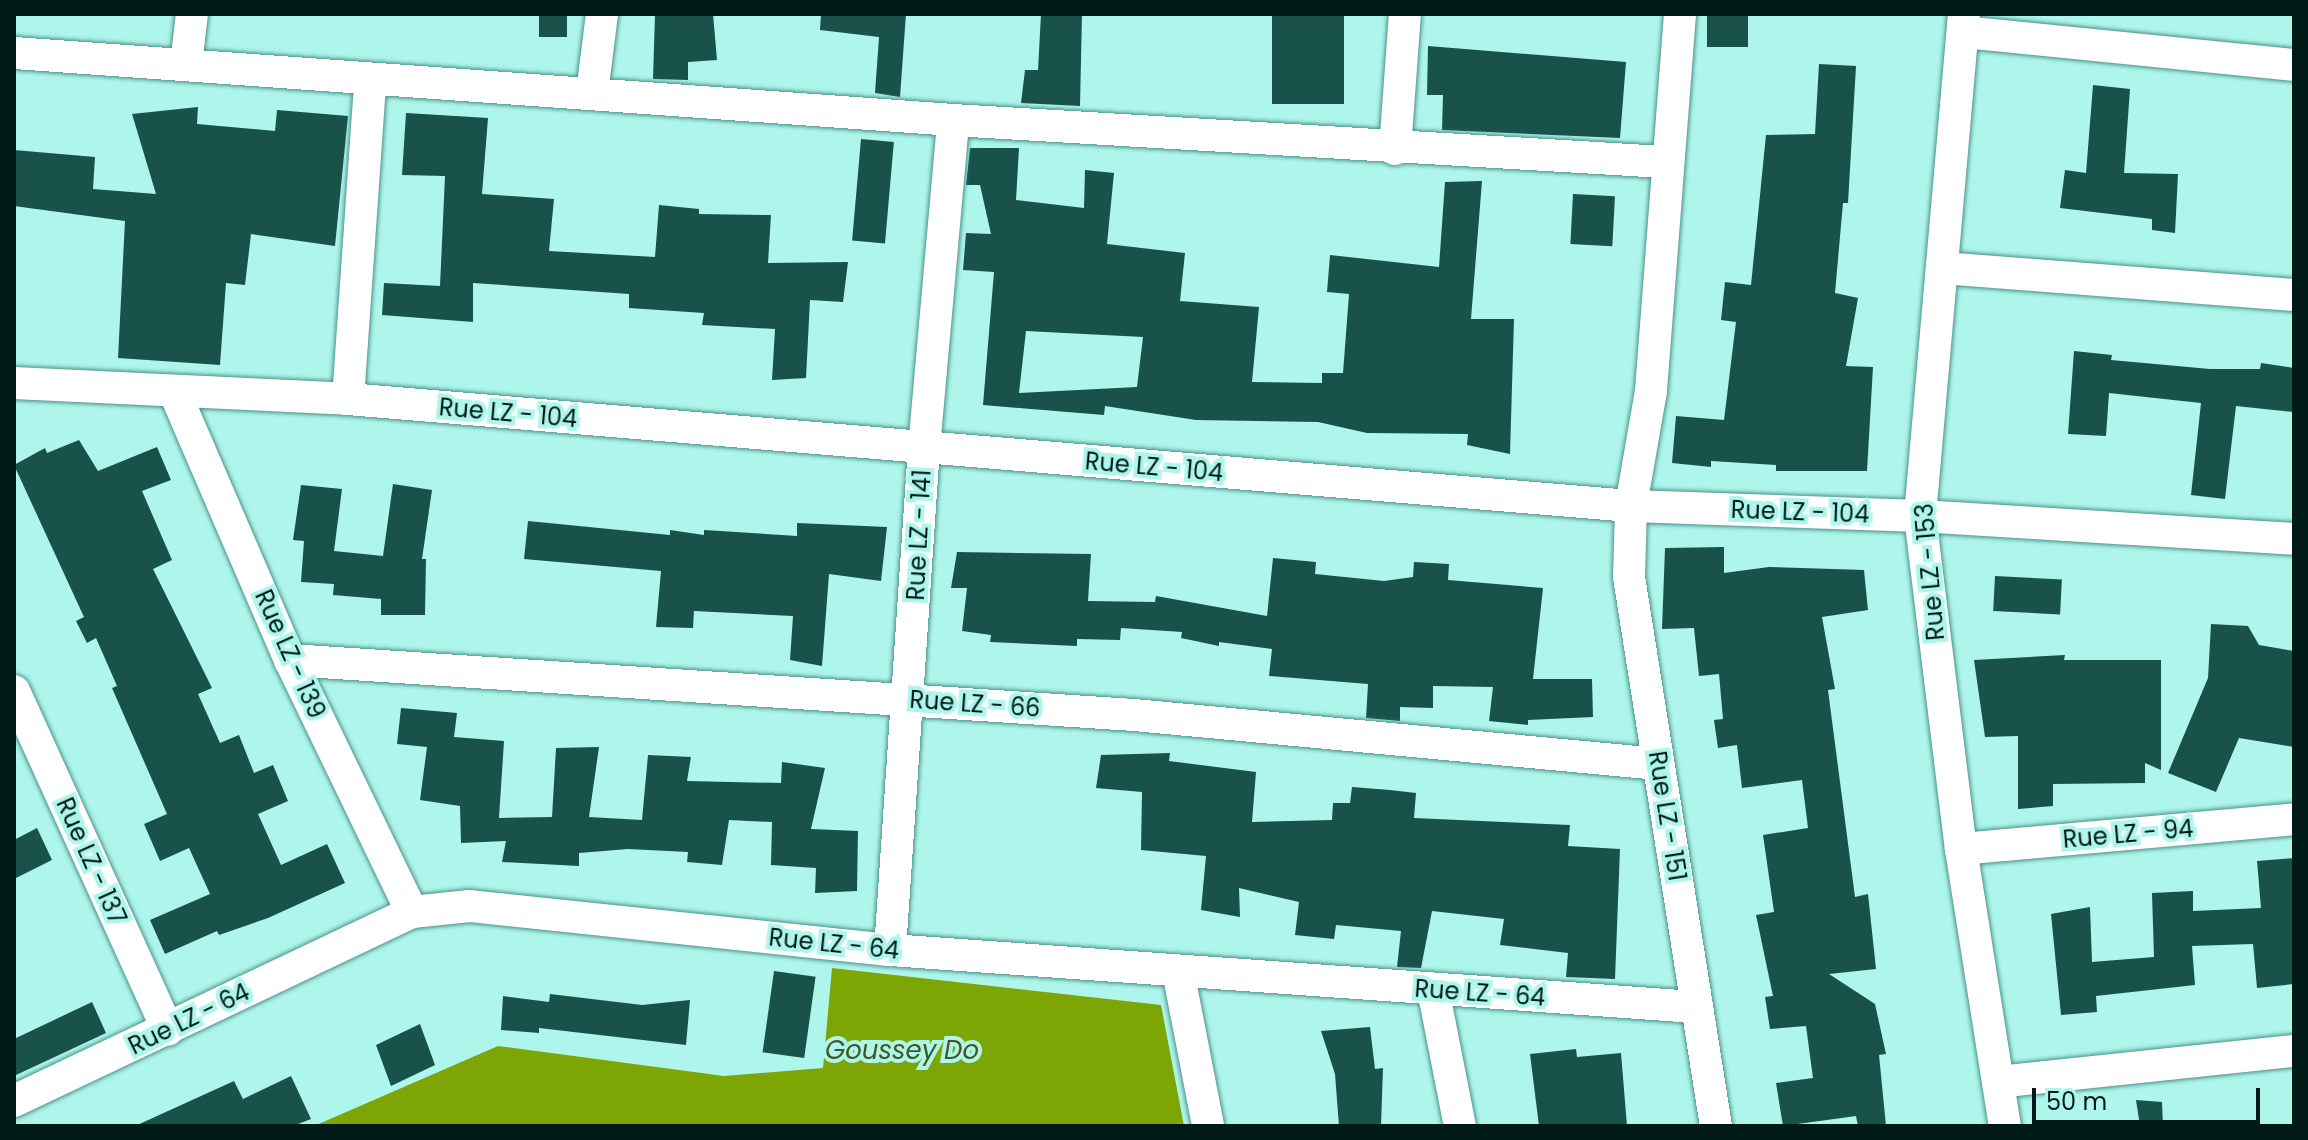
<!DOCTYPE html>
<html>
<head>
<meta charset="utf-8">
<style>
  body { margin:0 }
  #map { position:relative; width:2308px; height:1140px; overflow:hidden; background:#aef6ec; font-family:Poppins,sans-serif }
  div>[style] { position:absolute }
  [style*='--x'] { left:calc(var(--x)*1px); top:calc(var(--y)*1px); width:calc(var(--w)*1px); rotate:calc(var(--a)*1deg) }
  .water>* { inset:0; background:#7da504 }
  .building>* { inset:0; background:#19514b; transform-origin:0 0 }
  .roads { filter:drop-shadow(0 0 2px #4b9189) drop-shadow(0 0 2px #4b9189) }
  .minor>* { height:32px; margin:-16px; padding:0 16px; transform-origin:16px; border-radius:16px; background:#fff }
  span { translate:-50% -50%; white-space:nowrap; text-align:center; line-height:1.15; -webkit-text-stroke:8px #aef6ec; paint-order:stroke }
  .street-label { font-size:24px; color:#001a17 }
  .water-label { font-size:26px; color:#455623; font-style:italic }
  .frame { position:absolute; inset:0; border:16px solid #001a17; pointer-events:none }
  .scale { position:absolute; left:2032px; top:1088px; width:228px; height:36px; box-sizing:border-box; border:4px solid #001a17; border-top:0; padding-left:10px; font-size:24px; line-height:28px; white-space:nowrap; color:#001a17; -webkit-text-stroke:6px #aef6ec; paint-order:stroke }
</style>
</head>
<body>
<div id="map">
  <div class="water">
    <div style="clip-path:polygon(832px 968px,1161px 1005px,1184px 1126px,314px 1126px,498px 1046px,724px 1076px,823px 1068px)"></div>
  </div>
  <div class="building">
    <div style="left:539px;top:14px;width:28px;height:23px"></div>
    <div style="clip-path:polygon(655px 14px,713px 14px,717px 60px,688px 62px,688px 80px,653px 79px)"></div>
    <div style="clip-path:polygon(821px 14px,906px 14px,900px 97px,875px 93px,879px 37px,820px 30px)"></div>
    <div style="clip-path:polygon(1041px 14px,1082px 14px,1080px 106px,1021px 103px,1025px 70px,1038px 70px)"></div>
    <div style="left:1272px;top:14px;width:72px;height:90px"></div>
    <div style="left:1707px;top:14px;width:41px;height:33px"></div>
    <div style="clip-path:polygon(1428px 46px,1626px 62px,1620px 138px,1442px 130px,1443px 95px,1427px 95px)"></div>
    <div style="clip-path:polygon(1819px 64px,1856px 66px,1848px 203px,1843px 203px,1835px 293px,1858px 298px,1846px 366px,1873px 367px,1867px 471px,1776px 471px,1776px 465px,1711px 461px,1711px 467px,1672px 463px,1676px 416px,1724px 420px,1736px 322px,1721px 320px,1725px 282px,1751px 285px,1766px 135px,1815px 134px)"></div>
    <div style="clip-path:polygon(2093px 85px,2130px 89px,2124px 173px,2178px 174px,2175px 233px,2152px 230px,2152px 219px,2060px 208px,2065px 170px,2086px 173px)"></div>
    <div style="clip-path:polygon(198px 107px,197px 124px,275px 131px,277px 110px,348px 116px,335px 246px,251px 234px,245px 285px,226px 283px,220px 365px,118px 358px,125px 221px,14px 206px,14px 150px,95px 157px,93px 189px,156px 194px,132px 114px)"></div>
    <div style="clip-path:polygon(406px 113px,488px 118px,482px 194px,554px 199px,549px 251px,655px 257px,659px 205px,699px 209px,699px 214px,771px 215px,768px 263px,848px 262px,843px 302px,810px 300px,806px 378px,772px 380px,775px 329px,702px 325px,704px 313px,629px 308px,629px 294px,473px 283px,473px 322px,382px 315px,384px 283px,440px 286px,445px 176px,402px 175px)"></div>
    <div style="left:861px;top:139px;width:33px;height:102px;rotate:5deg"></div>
    <div style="clip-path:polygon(evenodd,970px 148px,1019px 148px,1016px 200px,1084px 208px,1085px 170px,1114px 173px,1107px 244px,1185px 253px,1180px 301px,1259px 307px,1252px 382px,1322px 383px,1322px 373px,1343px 373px,1349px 294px,1327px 292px,1330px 255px,1439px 267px,1445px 182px,1482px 181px,1471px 319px,1514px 319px,1510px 454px,1467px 445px,1468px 434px,1367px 433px,1318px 422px,1196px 420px,1105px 406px,1104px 415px,983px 405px,994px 272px,963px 270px,966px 233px,991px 234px,980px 185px,966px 185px,970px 148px,1026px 331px,1143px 337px,1137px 387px,1019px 393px,1026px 331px)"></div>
    <div style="left:1573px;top:194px;width:42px;height:50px;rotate:3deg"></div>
    <div style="clip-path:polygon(2074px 351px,2112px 355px,2111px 360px,2210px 369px,2260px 369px,2261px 363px,2294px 368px,2294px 412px,2236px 406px,2225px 499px,2191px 495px,2201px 403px,2109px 393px,2106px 436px,2068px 434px)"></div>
    <div style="clip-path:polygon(79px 440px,98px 471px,157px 447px,171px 480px,142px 491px,172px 560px,153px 569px,212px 688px,198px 694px,220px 743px,239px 735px,254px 773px,273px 765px,288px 801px,258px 814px,281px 865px,327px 844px,345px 883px,268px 918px,219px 935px,217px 931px,165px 954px,150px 920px,210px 894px,189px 848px,160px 861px,144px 824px,167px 814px,112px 688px,117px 686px,96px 638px,87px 643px,76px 621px,84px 617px,14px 465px,45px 448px,47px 453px)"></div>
    <div style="clip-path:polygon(393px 484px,432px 490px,422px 559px,426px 559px,425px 615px,381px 615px,381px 599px,333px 595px,334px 584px,301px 582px,304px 541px,293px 540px,301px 485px,342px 489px,334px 551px,383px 556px)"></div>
    <div style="clip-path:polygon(528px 521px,670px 535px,670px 530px,704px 535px,704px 530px,797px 536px,797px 523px,887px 527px,881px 581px,829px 574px,822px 666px,790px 660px,793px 616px,694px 611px,693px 628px,656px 627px,661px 571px,524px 559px)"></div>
    <div style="clip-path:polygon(1724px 547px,1724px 573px,1769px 567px,1864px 570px,1868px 610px,1822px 617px,1835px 689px,1828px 690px,1855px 897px,1868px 894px,1876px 969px,1829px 974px,1875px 1004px,1886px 1054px,1879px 1055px,1886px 1126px,1858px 1126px,1856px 1116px,1783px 1126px,1776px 1083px,1813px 1078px,1806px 1026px,1770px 1029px,1765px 997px,1773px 996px,1756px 915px,1774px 912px,1763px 835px,1808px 828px,1802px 780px,1742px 788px,1737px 745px,1718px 748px,1714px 720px,1723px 719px,1719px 674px,1699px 676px,1694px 628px,1662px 629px,1665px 548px)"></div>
    <div style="clip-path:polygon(957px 552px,1091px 554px,1088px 601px,1155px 602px,1156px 596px,1267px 616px,1273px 558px,1316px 562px,1315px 574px,1384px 581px,1413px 577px,1414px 562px,1449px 564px,1448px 580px,1543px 588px,1533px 679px,1592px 679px,1593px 717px,1528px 720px,1528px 725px,1489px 721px,1493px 687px,1433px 686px,1433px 708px,1400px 707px,1400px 721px,1366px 718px,1368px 684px,1269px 676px,1272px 649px,1219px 642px,1219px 646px,1181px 638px,1182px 632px,1121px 628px,1120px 640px,1077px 639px,1077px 646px,990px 642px,991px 635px,962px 631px,967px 588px,951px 588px)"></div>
    <div style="left:1995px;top:576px;width:67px;height:35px;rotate:3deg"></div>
    <div style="clip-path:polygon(2211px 624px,2248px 626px,2259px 645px,2294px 651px,2294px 747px,2239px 738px,2216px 792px,2168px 773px,2208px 678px)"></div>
    <div style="clip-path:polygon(2065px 655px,2064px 660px,2161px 660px,2161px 770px,2145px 763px,2145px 783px,2053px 784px,2053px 806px,2018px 809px,2018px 736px,1985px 737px,1974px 660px)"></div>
    <div style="clip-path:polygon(401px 708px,457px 713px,454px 737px,504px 741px,499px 818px,552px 817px,556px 748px,599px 747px,589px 817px,642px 820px,648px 755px,691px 757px,687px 781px,781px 783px,782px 762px,825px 768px,811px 829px,858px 831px,857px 891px,815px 893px,816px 868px,771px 865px,772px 822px,729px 820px,722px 865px,687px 862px,688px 852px,628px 849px,579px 853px,579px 866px,502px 862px,506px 841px,461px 843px,460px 806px,420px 800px,427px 747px,397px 744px)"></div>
    <div style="clip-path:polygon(1170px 753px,1169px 761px,1256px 772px,1252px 822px,1332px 820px,1333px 803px,1350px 803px,1352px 787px,1390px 790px,1416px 793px,1414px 818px,1570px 825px,1568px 846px,1620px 849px,1615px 979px,1566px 977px,1568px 953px,1500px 945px,1504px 919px,1432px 911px,1421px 968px,1397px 967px,1401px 931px,1336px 925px,1334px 939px,1295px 935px,1299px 902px,1239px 888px,1240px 917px,1201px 910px,1206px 856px,1141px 850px,1142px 792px,1096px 788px,1101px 755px)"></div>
    <div style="clip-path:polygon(37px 828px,52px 860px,14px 879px,14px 840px)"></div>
    <div style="clip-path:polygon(2294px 858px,2294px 984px,2257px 988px,2253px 944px,2192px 946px,2195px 985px,2096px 996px,2097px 1012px,2061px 1015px,2051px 914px,2090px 907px,2092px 962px,2154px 957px,2152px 893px,2193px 891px,2193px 911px,2261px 908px,2257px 861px)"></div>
    <div style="left:774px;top:971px;width:42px;height:82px;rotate:8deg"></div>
    <div style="clip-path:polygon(550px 994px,642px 1005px,690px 1000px,686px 1045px,539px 1028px,539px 1033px,501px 1030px,503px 996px,549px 1002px)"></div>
    <div style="clip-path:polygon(92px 1002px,106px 1033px,14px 1076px,14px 1039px)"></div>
    <div style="clip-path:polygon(420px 1024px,435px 1065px,391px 1086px,376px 1045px)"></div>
    <div style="clip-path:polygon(1370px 1027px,1375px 1069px,1383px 1068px,1381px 1126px,1339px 1126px,1335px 1074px,1321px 1031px)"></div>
    <div style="clip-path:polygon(1576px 1049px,1577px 1057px,1621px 1053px,1627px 1126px,1539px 1126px,1530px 1054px)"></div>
    <div style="clip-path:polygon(291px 1076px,311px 1119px,293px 1126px,135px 1126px,234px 1081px,243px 1099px)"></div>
    <div style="clip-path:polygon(2136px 1100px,2162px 1102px,2163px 1126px,2140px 1126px)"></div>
  </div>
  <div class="roads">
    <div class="minor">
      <div style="--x:1680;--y:14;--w:378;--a:94.4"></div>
      <div style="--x:1651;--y:391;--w:117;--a:99.9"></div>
      <div style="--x:1631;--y:506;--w:71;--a:91.6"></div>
      <div style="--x:1629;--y:577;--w:556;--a:81"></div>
      <div style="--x:1964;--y:14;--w:504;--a:95.01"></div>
      <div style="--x:1920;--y:516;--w:336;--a:83"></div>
      <div style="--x:1961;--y:849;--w:280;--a:81"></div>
      <div style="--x:1963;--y:32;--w:333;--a:5.7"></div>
      <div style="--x:14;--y:53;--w:941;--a:4.08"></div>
      <div style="--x:953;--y:120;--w:713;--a:3.38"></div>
      <div style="--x:186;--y:64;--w:50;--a:-83.2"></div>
      <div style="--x:592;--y:93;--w:80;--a:-82.8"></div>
      <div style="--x:1395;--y:149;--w:135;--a:-85.8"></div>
      <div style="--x:1942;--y:268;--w:353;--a:4.4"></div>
      <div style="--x:14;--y:383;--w:334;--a:2.7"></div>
      <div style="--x:348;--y:399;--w:1287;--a:4.77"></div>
      <div style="--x:1631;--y:506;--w:289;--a:2"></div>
      <div style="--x:1920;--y:516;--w:375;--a:3.5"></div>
      <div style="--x:175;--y:393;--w:291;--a:66.7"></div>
      <div style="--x:290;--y:660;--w:280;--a:64.2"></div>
      <div style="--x:348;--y:399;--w:319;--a:-86"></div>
      <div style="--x:290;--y:660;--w:846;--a:3.73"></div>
      <div style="--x:1134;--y:715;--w:526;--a:5.34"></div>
      <div style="--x:14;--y:691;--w:372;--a:65.6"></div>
      <div style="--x:1961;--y:849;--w:334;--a:-5.1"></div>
      <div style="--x:890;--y:950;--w:503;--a:-86.13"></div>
      <div style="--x:924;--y:448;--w:329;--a:-84.9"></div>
      <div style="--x:1178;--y:971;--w:158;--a:79"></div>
      <div style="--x:1433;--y:989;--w:140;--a:78.9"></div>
      <div style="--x:1998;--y:1082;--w:298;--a:-6"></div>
      <div style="--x:14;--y:1101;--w:441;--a:-25.4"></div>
      <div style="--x:412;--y:912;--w:58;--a:-5.9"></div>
      <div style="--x:470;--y:906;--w:422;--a:6"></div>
      <div style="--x:890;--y:950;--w:808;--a:4.05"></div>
    </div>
  </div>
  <div class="street-label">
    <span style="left:508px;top:413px;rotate:5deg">Rue LZ - 104</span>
    <span style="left:1154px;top:467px;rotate:5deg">Rue LZ - 104</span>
    <span style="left:1800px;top:512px;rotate:2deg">Rue LZ - 104</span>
    <span style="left:919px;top:535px;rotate:-87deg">Rue LZ - 141</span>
    <span style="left:1930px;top:572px;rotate:-95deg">Rue LZ - 153</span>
    <span style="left:290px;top:654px;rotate:66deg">Rue LZ - 139</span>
    <span style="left:975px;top:704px;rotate:4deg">Rue LZ - 66</span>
    <span style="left:1667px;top:816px;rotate:81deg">Rue LZ - 151</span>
    <span style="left:2128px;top:834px;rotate:-5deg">Rue LZ - 94</span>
    <span style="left:91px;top:861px;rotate:66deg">Rue LZ - 137</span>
    <span style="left:834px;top:944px;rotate:6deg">Rue LZ - 64</span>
    <span style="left:1480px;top:993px;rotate:4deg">Rue LZ - 64</span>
    <span style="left:189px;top:1019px;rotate:-26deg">Rue LZ - 64</span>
  </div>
  <div class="water-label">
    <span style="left:902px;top:1051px">Goussey Do</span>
  </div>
  <div class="frame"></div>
  <div class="scale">50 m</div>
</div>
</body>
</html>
